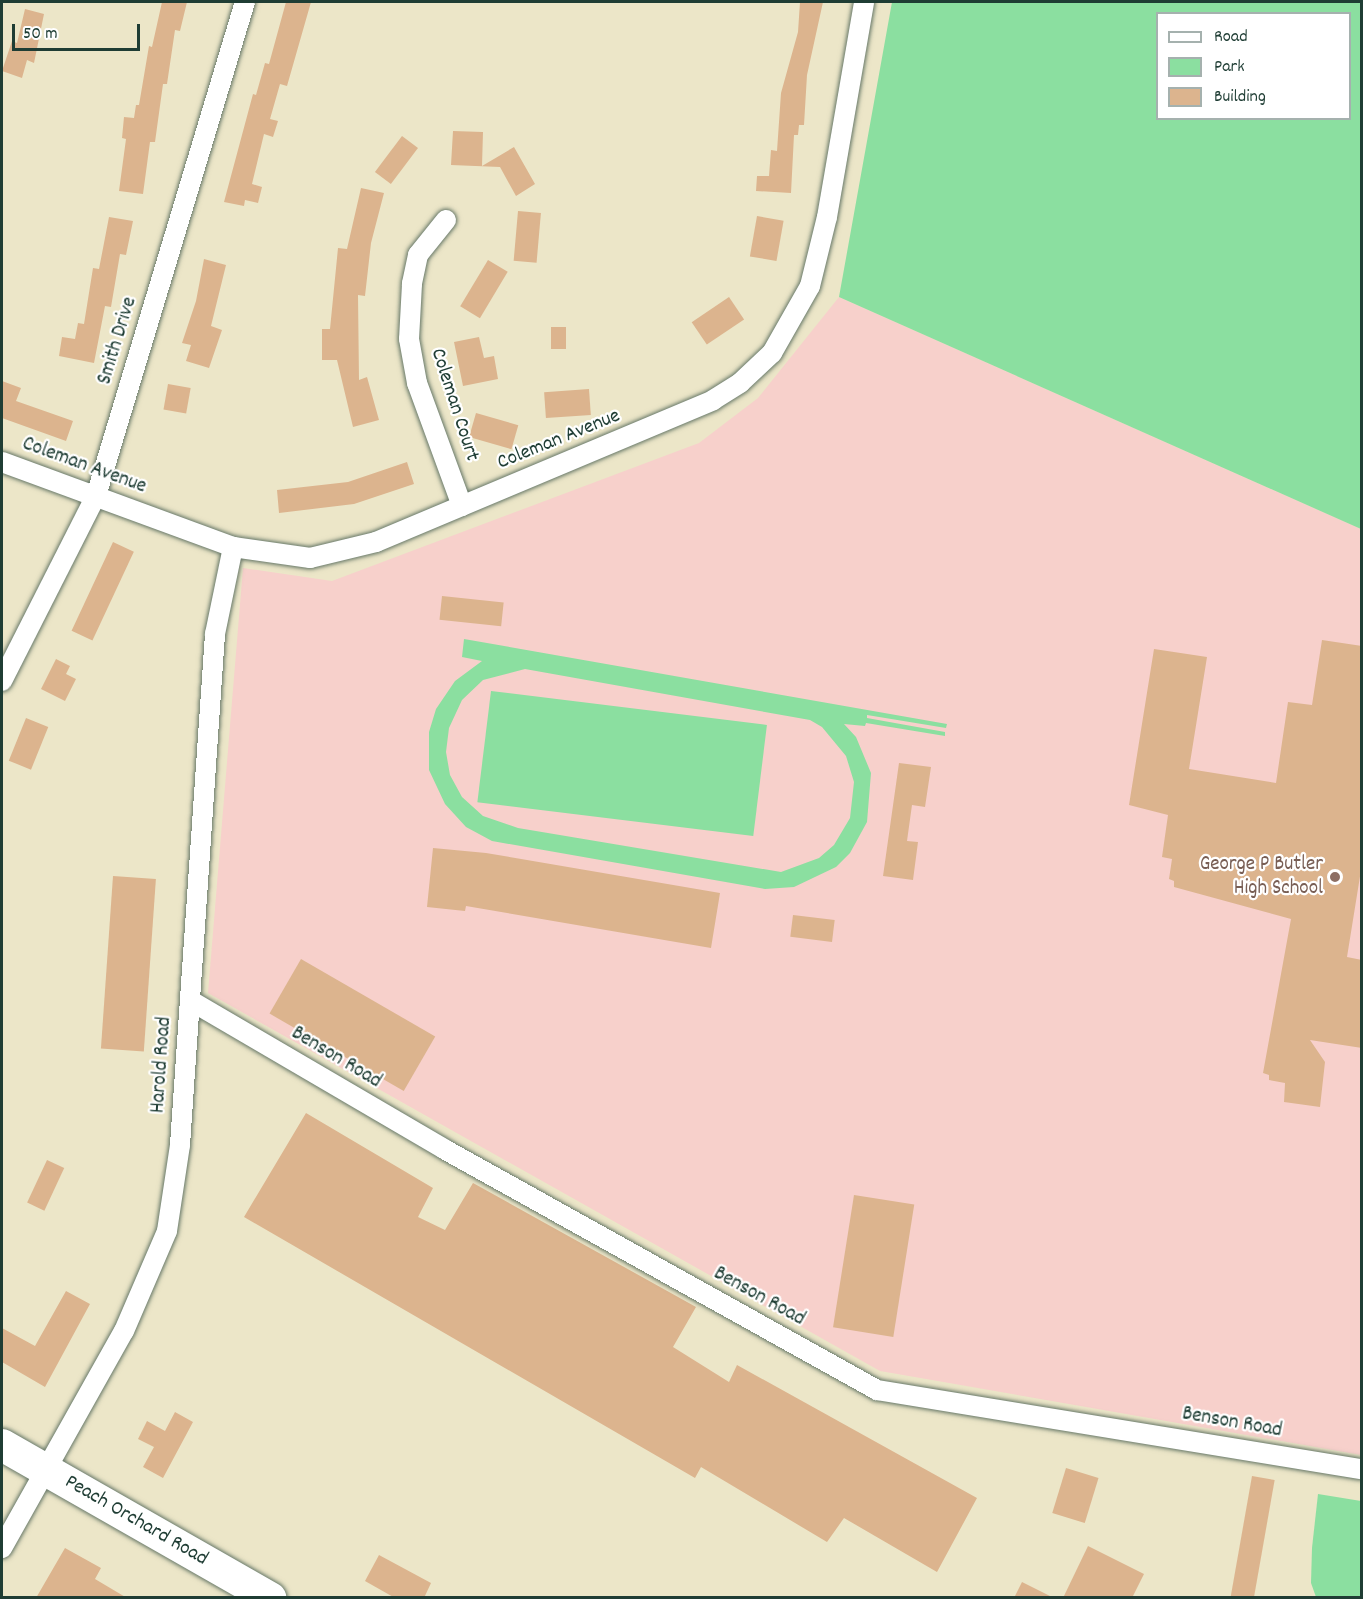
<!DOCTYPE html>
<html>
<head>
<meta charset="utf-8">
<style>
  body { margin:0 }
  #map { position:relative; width:1363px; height:1599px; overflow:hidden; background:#ece6c8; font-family:Dekko,sans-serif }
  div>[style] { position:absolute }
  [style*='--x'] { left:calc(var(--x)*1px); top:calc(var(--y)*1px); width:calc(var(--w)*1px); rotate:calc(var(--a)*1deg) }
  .built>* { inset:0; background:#f7d0cb }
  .green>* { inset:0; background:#8bdfa0; transform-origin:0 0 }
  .building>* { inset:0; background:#dcb48e; transform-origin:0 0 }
  .roads { filter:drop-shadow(0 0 2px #677868) drop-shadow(0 0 2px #677868) }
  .street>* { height:20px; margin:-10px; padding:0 10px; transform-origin:10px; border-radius:10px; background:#fff }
  .primary>* { height:32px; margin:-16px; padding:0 16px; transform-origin:16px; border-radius:16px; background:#fff }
  .dots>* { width:16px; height:16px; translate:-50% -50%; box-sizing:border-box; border:3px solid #fff; border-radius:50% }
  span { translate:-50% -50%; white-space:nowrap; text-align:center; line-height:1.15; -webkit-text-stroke:4.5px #fff; paint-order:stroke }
  .street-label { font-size:21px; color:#1f3d34 }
  .education-label { font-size:21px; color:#785e54 }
  .right { translate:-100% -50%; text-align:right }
  .frame { position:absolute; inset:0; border:3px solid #1f3d34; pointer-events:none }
  .legend { position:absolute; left:1156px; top:12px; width:195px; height:108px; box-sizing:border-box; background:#fff; border:2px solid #a5b1ae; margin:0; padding:8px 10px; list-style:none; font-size:18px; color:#1f3d34 }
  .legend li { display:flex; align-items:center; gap:12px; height:30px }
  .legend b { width:30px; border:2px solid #a5b1ae }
  .scale { position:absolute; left:12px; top:24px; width:128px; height:27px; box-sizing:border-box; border:3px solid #1f3d34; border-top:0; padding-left:8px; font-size:18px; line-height:21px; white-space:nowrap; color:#1f3d34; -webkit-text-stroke:4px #fff; paint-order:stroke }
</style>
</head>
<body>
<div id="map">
  <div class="built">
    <div style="clip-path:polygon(839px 297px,1361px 529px,1361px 1455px,880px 1371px,208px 993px,243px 568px,332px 581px,699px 443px,758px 398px)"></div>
  </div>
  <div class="green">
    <div style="clip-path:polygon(evenodd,892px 2px,1361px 2px,1361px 529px,839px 297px,892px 2px,1158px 14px,1350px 14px,1350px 118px,1158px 118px,1158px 14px)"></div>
    <div style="clip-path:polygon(evenodd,464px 639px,947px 724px,946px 728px,867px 715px,867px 718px,945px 732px,945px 736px,866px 723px,865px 726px,844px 724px,856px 737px,871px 773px,867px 822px,850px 853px,836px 867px,794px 887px,765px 889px,492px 841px,466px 827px,445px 804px,429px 770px,429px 732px,436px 709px,455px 681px,482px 661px,462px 657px,464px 639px,525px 669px,810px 720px,822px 727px,846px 756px,854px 782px,850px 818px,834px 845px,819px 858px,781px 872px,518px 828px,483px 816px,462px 797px,450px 775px,446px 752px,449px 728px,462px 700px,483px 680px,525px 669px)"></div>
    <div style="left:491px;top:691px;width:278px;height:112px;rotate:7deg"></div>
    <div style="clip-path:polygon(1318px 1494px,1361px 1501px,1361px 1597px,1316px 1597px,1311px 1583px,1312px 1548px)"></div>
  </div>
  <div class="building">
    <div style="clip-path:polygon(162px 2px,187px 2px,180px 31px,175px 30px,167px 84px,163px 84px,155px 142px,150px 142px,143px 194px,119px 191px,126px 139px,122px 138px,124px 117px,134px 118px,136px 105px,139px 105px,149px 46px,152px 47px)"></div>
    <div style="clip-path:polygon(286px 2px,311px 2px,287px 86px,280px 84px,270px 119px,278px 121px,273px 137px,264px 134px,252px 184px,262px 187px,258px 203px,245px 200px,244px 206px,224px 202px,253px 94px,256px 95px,265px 63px,269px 64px)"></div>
    <div style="clip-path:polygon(800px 2px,823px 2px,807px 75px,804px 125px,799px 125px,798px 135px,794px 135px,791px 193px,756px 191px,757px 176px,769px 176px,771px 150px,777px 151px,781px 93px,798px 32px)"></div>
    <div style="clip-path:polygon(25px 9px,44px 14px,34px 63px,27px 60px,22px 78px,2px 71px,12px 41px,17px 43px)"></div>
    <div style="clip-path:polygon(453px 131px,483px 132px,482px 166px,514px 147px,535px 184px,516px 196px,500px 167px,451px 165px)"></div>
    <div style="left:402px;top:136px;width:20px;height:45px;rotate:37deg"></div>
    <div style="clip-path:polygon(361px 188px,384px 193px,371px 243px,365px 296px,358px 295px,359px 380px,367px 377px,379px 420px,353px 427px,337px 360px,322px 360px,322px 329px,330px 329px,338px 248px,347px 249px)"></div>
    <div style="left:518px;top:211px;width:23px;height:50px;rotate:5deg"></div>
    <div style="left:757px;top:216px;width:27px;height:41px;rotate:10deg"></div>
    <div style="clip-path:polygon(109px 217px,133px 221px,126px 255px,120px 254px,111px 307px,105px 306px,94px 363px,59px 356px,62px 337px,75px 339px,78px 323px,84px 324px,93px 268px,99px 269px)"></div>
    <div style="clip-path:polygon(204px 259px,226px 265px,211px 326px,222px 330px,209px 368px,186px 361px,191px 345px,182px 343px,196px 301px)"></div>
    <div style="left:488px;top:260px;width:23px;height:54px;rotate:31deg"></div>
    <div style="left:729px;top:297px;width:27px;height:45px;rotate:56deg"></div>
    <div style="left:551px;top:327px;width:15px;height:22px"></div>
    <div style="clip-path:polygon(479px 337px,484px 358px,494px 356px,498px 379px,463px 386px,454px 342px)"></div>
    <div style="clip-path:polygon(2px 381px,21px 388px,16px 401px,73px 421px,66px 441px,2px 418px)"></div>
    <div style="left:168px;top:384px;width:23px;height:26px;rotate:10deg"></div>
    <div style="left:589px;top:389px;width:26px;height:45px;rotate:86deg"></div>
    <div style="left:476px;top:413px;width:44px;height:25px;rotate:16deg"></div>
    <div style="clip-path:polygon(407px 462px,414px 484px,354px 504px,279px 513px,277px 490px,348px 482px)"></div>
    <div style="left:113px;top:542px;width:23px;height:98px;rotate:25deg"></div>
    <div style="left:442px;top:596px;width:62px;height:24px;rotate:6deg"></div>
    <div style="clip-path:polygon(1322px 640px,1362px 646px,1362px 864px,1347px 957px,1362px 960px,1362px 1048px,1310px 1040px,1325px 1062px,1320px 1107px,1284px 1102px,1285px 1083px,1269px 1080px,1269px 1075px,1263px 1073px,1291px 919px,1174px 887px,1174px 881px,1169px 879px,1172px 859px,1162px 857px,1168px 815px,1129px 805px,1154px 649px,1207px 657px,1189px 769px,1276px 783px,1288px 702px,1312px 705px)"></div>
    <div style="clip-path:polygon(56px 659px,70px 666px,66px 674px,76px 679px,65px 701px,41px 689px)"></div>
    <div style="left:26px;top:718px;width:24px;height:46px;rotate:22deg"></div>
    <div style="clip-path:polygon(899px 763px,931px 767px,925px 807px,912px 805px,907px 841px,918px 842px,913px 880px,883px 876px)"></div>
    <div style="clip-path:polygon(433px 848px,486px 853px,720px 893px,711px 948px,466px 906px,465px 911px,427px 907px)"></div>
    <div style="left:113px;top:876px;width:43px;height:173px;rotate:4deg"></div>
    <div style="left:793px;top:915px;width:42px;height:22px;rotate:7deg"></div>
    <div style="left:301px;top:959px;width:155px;height:63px;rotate:30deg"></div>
    <div style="clip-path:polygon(306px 1113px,433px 1188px,418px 1217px,445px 1230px,473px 1183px,696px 1307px,673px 1347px,729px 1382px,737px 1365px,977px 1498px,937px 1572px,844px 1518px,827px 1542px,701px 1467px,695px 1478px,244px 1217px)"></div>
    <div style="left:47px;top:1160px;width:19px;height:47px;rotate:25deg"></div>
    <div style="left:854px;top:1195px;width:61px;height:134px;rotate:9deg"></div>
    <div style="clip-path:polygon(66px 1291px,90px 1304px,45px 1387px,2px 1362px,2px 1328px,35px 1346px)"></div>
    <div style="clip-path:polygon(175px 1412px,193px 1422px,163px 1478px,143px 1467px,154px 1447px,138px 1439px,147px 1421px,165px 1431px)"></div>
    <div style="left:1066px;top:1468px;width:34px;height:47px;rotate:17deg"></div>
    <div style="left:1252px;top:1476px;width:23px;height:124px;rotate:10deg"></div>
    <div style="clip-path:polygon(1088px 1546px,1144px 1574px,1132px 1598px,1063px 1598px)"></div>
    <div style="clip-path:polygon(65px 1548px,101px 1568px,95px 1579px,127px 1598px,36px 1598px)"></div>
    <div style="clip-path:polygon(379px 1555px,431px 1583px,424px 1598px,395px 1598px,365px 1581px)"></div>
    <div style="clip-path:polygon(1022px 1582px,1054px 1598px,1014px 1598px)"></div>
  </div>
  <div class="roads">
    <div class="street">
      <div style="--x:446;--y:220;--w:45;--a:128.7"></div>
      <div style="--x:418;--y:255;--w:30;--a:102"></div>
      <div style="--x:412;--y:284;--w:55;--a:93.1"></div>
      <div style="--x:409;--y:339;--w:45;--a:79.7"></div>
      <div style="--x:417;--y:383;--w:131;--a:69.9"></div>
      <div style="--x:2;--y:462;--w:246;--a:20.2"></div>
      <div style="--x:233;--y:547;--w:78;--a:8.1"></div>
      <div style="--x:310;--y:558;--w:68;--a:-13.6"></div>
      <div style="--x:376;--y:542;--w:366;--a:-22.8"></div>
      <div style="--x:713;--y:400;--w:32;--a:-32"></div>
      <div style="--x:740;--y:383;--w:44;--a:-43.2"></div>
      <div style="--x:772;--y:353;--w:77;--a:-60.4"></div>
      <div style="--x:810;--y:286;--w:71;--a:-76.2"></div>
      <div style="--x:827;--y:217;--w:218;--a:-80.2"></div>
      <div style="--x:2;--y:681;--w:208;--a:-63.1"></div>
      <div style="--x:96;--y:496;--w:516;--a:-73.22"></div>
      <div style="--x:191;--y:1001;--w:293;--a:30.3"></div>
      <div style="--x:444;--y:1149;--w:496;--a:29.1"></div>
      <div style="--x:877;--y:1390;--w:491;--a:9.3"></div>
      <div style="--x:2;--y:1548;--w:249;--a:-60.7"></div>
      <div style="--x:124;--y:1331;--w:109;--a:-66.7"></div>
      <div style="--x:167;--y:1231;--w:87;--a:-81.4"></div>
      <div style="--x:180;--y:1145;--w:512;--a:-86.08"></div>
      <div style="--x:215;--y:634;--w:89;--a:-78.3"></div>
    </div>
    <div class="primary">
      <div style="--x:2;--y:1445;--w:309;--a:29.7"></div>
    </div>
  </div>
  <div class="dots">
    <div style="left:1335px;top:877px;background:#8d6e63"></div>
  </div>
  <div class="street-label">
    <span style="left:118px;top:341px;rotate:-73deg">Smith Drive</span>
    <span style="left:454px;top:405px;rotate:72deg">Coleman Court</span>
    <span style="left:559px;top:440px;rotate:-22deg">Coleman Avenue</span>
    <span style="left:84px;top:466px;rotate:20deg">Coleman Avenue</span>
    <span style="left:336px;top:1058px;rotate:31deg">Benson Road</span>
    <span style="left:162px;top:1065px;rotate:-86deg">Harold Road</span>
    <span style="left:759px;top:1297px;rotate:29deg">Benson Road</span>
    <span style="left:1232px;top:1423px;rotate:10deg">Benson Road</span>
    <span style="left:136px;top:1521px;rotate:30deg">Peach Orchard Road</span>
  </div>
  <div class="education-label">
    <span class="right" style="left:1323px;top:877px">George P Butler<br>High School</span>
  </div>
  <div class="frame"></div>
  <ul class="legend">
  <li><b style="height:8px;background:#fff"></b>Road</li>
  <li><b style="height:16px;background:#8bdfa0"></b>Park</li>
  <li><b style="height:16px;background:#dcb48e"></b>Building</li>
  </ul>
  <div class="scale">50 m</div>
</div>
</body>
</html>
